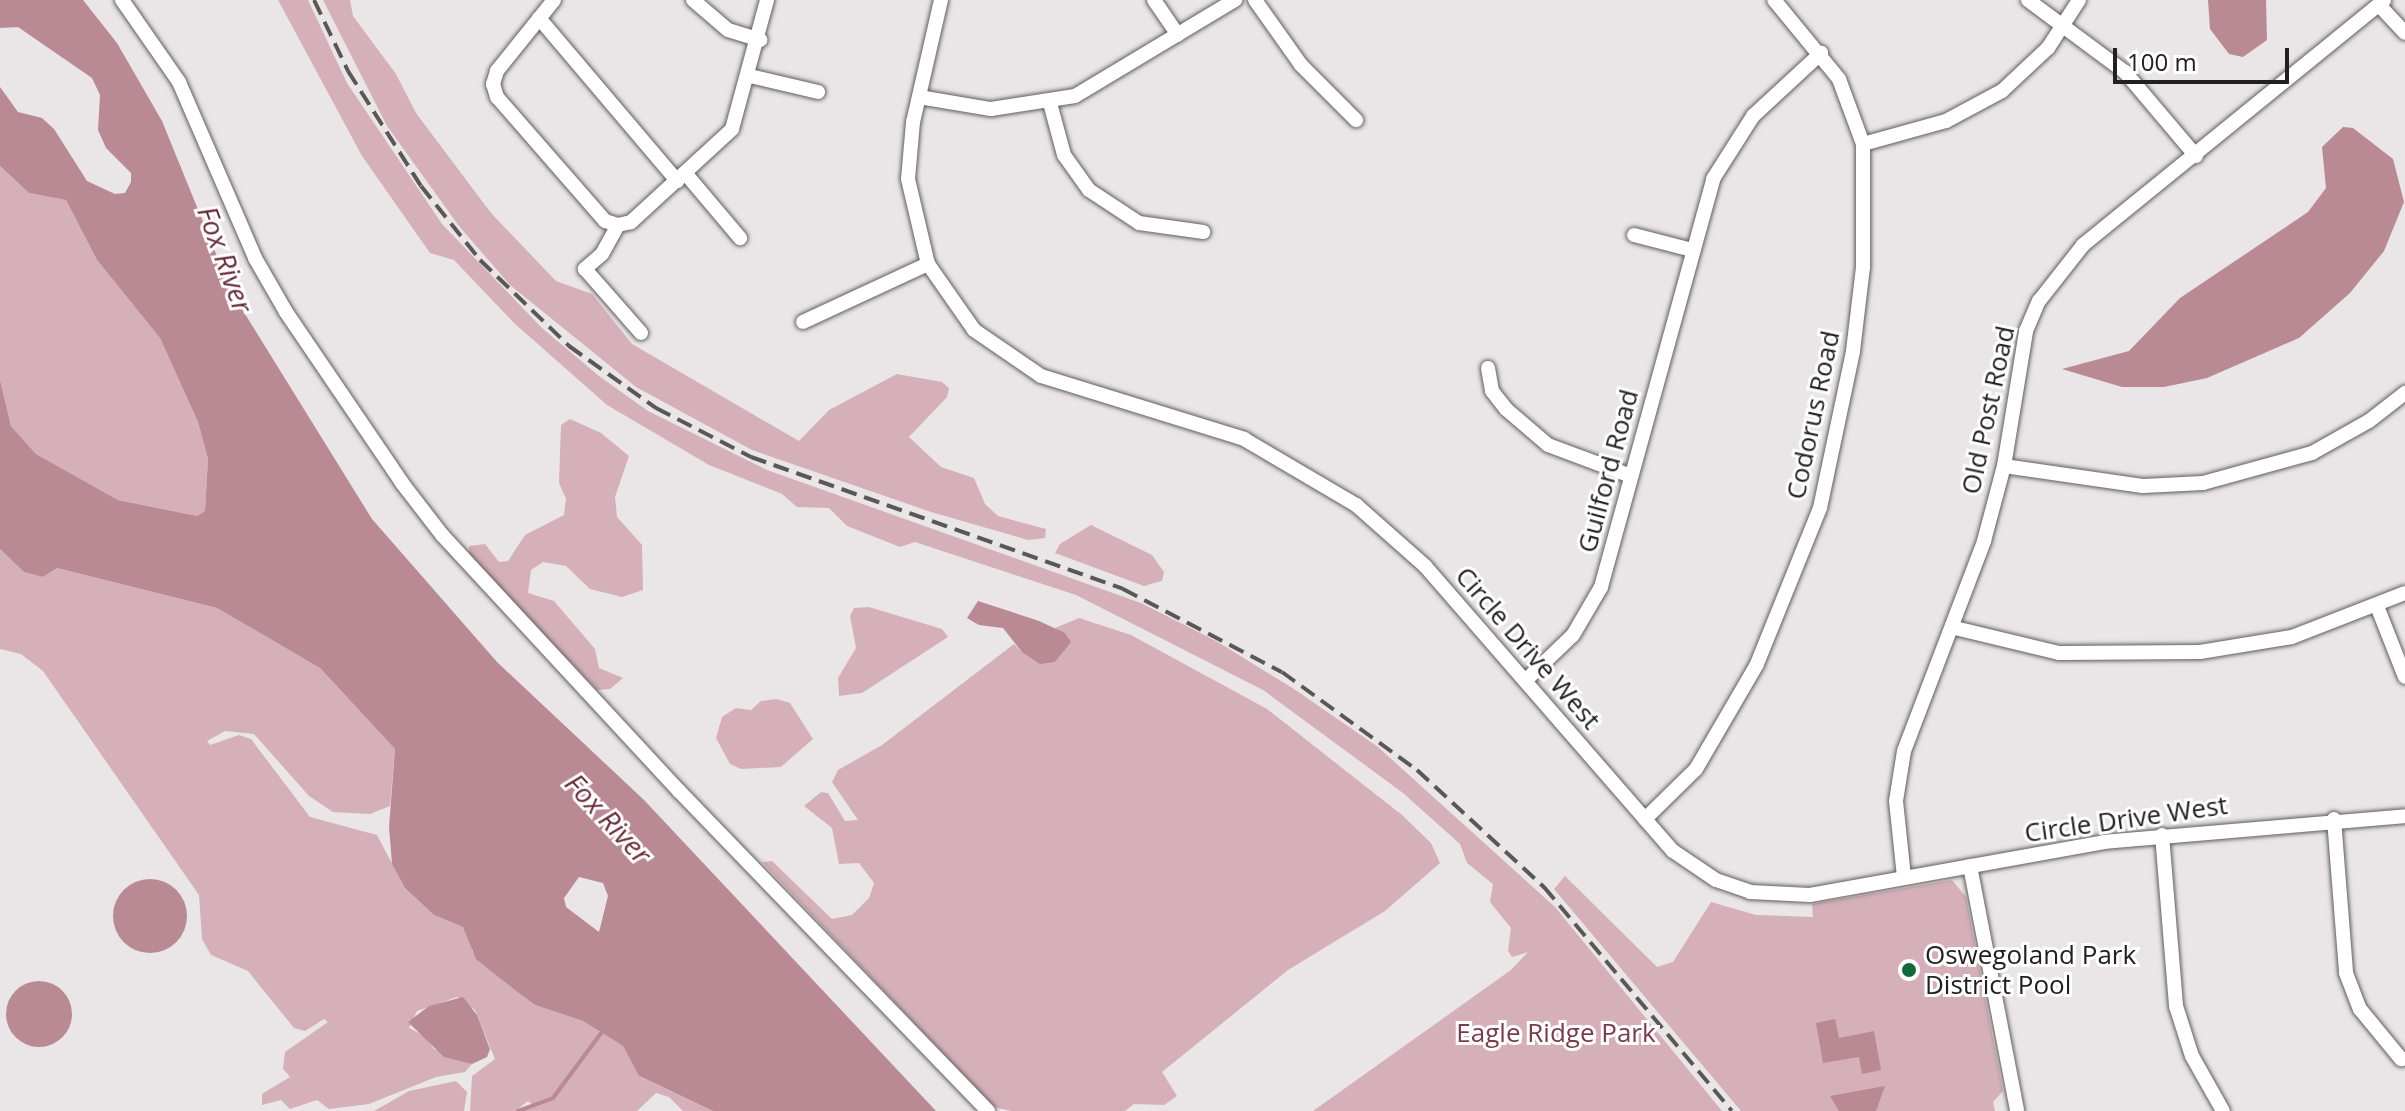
<!DOCTYPE html>
<html>
<head>
<meta charset="utf-8">
<style>
  body { margin:0 }
  #map { position:relative; width:2405px; height:1111px; overflow:hidden; background:#eae6e7; font-family:"Open Sans",sans-serif }
  div>[style] { position:absolute }
  [style*='--x'] { left:calc(var(--x)*1px); top:calc(var(--y)*1px); width:calc(var(--w)*1px); rotate:calc(var(--a)*1deg) }
  .green>* { inset:0; background:#d5b0b8 }
  .water>* { inset:0; background:#b98994 }
  .round { border-radius:50% }
  .stream>* { height:4px; margin:-2px; padding:0 2px; transform-origin:2px; border-radius:2px; background:#b98994 }
  .roads { filter:drop-shadow(0 0 2px #615d5e) drop-shadow(0 0 2px #615d5e) }
  .minor>* { height:14px; margin:-7px; padding:0 7px; transform-origin:7px; border-radius:7px; background:#fff }
  .rail>* { height:4px; margin-top:-2px; transform-origin:0; background:repeating-linear-gradient(90deg,#595757 0 16px,transparent 0 24px) }
  .dots>* { width:22px; height:22px; translate:-50% -50%; box-sizing:border-box; border:4px solid #fff; border-radius:50% }
  span { translate:-50% -50%; white-space:nowrap; text-align:center; line-height:1.15; -webkit-text-stroke:6px #fff; paint-order:stroke }
  .street-label { font-size:26px; color:#222121 }
  .poi-label { font-size:26px; color:#222121 }
  .left { translate:0 -50%; text-align:left }
  .park-label { font-size:26px; color:#7a3b4d }
  .water-label { font-size:28px; color:#672b3c; font-style:italic }
  .scale { position:absolute; left:2113px; top:48px; width:176px; height:36px; box-sizing:border-box; border:4px solid #222121; border-top:0; padding-left:10px; font-size:24px; line-height:28px; white-space:nowrap; color:#222121; -webkit-text-stroke:6px #fff; paint-order:stroke }
</style>
</head>
<body>
<div id="map">
  <div class="green">
    <div style="clip-path:polygon(278px 0,308px 0,347px 83px,442px 224px,542px 328px,599px 376px,648px 411px,767px 470px,1141px 603px,1216px 641px,1294px 689px,1378px 747px,1555px 907px,1722px 1111px,1313px 1111px,1511px 970px,1528px 952px,1512px 957px,1508px 951px,1511px 928px,1490px 902px,1493px 884px,1467px 863px,1460px 844px,1403px 793px,1263px 690px,1076px 595px,915px 542px,900px 547px,847px 526px,829px 508px,797px 507px,782px 494px,709px 465px,607px 405px,514px 323px,454px 260px,430px 253px,362px 156px)"></div>
    <div style="clip-path:polygon(323px 0,350px 0,353px 16px,396px 74px,416px 113px,491px 213px,556px 281px,592px 294px,632px 344px,799px 441px,829px 410px,897px 374px,942px 382px,949px 388px,947px 397px,909px 437px,941px 467px,974px 478px,985px 504px,998px 516px,1046px 529px,1045px 538px,1028px 540px,931px 512px,752px 450px,636px 387px,510px 285px,459px 226px,387px 126px)"></div>
    <div style="clip-path:polygon(0 166px,29px 193px,66px 200px,97px 260px,160px 338px,198px 422px,208px 459px,205px 511px,197px 516px,118px 500px,36px 454px,11px 426px,0 380px)"></div>
    <div style="clip-path:polygon(570px 419px,601px 433px,629px 456px,615px 497px,617px 517px,642px 545px,643px 590px,622px 597px,590px 589px,566px 566px,543px 562px,531px 570px,528px 593px,554px 601px,595px 649px,599px 668px,623px 678px,610px 689px,597px 690px,469px 556px,469px 546px,485px 544px,499px 562px,508px 561px,525px 535px,564px 515px,566px 499px,559px 483px,561px 425px)"></div>
    <div style="clip-path:polygon(1091px 525px,1152px 555px,1164px 572px,1162px 581px,1144px 586px,1055px 553px,1060px 544px)"></div>
    <div style="clip-path:polygon(0 549px,24px 572px,43px 577px,57px 568px,217px 608px,320px 668px,395px 749px,390px 806px,370px 814px,333px 812px,309px 796px,254px 734px,225px 731px,207px 741px,210px 745px,239px 735px,251px 739px,310px 817px,377px 835px,405px 888px,434px 915px,463px 927px,473px 941px,472px 951px,507px 984px,535px 1005px,583px 1021px,623px 1046px,640px 1077px,713px 1111px,683px 1111px,669px 1097px,656px 1093px,637px 1111px,520px 1111px,534px 1106px,528px 1101px,515px 1111px,470px 1111px,472px 1076px,495px 1059px,475px 1010px,457px 997px,417px 1011px,409px 1028px,425px 1036px,434px 1049px,472px 1064px,465px 1072px,436px 1077px,369px 1104px,329px 1109px,317px 1100px,290px 1109px,281px 1100px,262px 1105px,262px 1094px,290px 1077px,283px 1069px,285px 1052px,328px 1022px,324px 1019px,305px 1031px,294px 1028px,248px 971px,211px 955px,202px 939px,199px 895px,43px 671px,21px 654px,0 649px)"></div>
    <div style="clip-path:polygon(869px 607px,942px 629px,948px 637px,862px 693px,839px 696px,838px 678px,856px 648px,850px 616px,854px 608px)"></div>
    <div style="clip-path:polygon(1079px 618px,1131px 635px,1267px 709px,1402px 815px,1431px 843px,1440px 863px,1385px 911px,1288px 970px,1162px 1072px,1177px 1096px,1164px 1105px,1134px 1104px,1125px 1111px,1011px 1111px,994px 1107px,762px 862px,772px 861px,832px 919px,852px 915px,869px 898px,874px 883px,859px 863px,839px 864px,832px 828px,804px 806px,821px 792px,828px 793px,845px 821px,858px 820px,832px 782px,838px 770px,882px 745px,1014px 644px,1022px 652px,1055px 662px,1070px 642px,1055px 628px)"></div>
    <div style="clip-path:polygon(777px 699px,790px 703px,813px 739px,781px 767px,741px 769px,730px 764px,716px 738px,722px 717px,736px 708px,751px 710px,761px 701px)"></div>
    <div style="clip-path:polygon(1565px 876px,1657px 967px,1673px 962px,1711px 902px,1756px 915px,1813px 917px,1812px 904px,1952px 880px,1966px 897px,2003px 1091px,1993px 1102px,1995px 1111px,1741px 1111px,1554px 889px)"></div>
    <div style="clip-path:polygon(456px 1081px,467px 1092px,464px 1111px,374px 1111px,409px 1091px)"></div>
  </div>
  <div class="water">
    <div style="clip-path:polygon(evenodd,0 0,83px 0,117px 43px,162px 121px,232px 293px,372px 519px,497px 662px,644px 800px,936px 1111px,713px 1111px,639px 1076px,623px 1046px,583px 1021px,535px 1005px,516px 991px,476px 959px,463px 927px,434px 915px,405px 888px,392px 864px,389px 827px,395px 749px,320px 668px,217px 608px,57px 568px,43px 577px,24px 572px,0 549px,0 380px,11px 426px,36px 454px,118px 500px,197px 516px,205px 511px,208px 459px,198px 422px,160px 338px,97px 260px,66px 200px,29px 193px,0 166px,0 87px,18px 112px,42px 118px,54px 129px,87px 181px,115px 194px,125px 193px,131px 182px,131px 173px,106px 148px,98px 130px,100px 95px,92px 78px,18px 27px,0 28px,0 0,579px 877px,603px 883px,608px 896px,599px 932px,566px 907px,564px 898px,579px 877px)"></div>
    <div style="clip-path:polygon(2208px 0,2266px 0,2267px 40px,2243px 57px,2229px 54px,2210px 29px)"></div>
    <div style="clip-path:polygon(2343px 127px,2353px 128px,2393px 159px,2404px 202px,2384px 251px,2350px 293px,2299px 338px,2207px 378px,2164px 387px,2122px 387px,2062px 369px,2129px 351px,2180px 298px,2308px 212px,2326px 188px,2322px 147px)"></div>
    <div style="clip-path:polygon(978px 601px,1039px 621px,1065px 633px,1071px 642px,1055px 662px,1040px 664px,1022px 652px,1003px 628px,979px 625px,967px 618px)"></div>
    <div class="round" style="left:113px;top:879px;width:74px;height:74px"></div>
    <div class="round" style="left:6px;top:981px;width:66px;height:66px"></div>
    <div style="clip-path:polygon(463px 997px,477px 1015px,490px 1049px,487px 1057px,472px 1064px,444px 1057px,408px 1022px,429px 1006px)"></div>
    <div style="clip-path:polygon(1835px 1019px,1839px 1038px,1874px 1031px,1881px 1070px,1862px 1074px,1859px 1057px,1823px 1063px,1816px 1023px)"></div>
    <div style="clip-path:polygon(1885px 1086px,1876px 1111px,1839px 1111px,1830px 1096px)"></div>
  </div>
  <div class="stream">
    <div style="--x:518;--y:1111;--w:37;--a:-20"></div>
    <div style="--x:553;--y:1098;--w:86;--a:-53.5"></div>
  </div>
  <div class="roads">
    <div class="minor">
      <div style="--x:122;--y:0;--w:100;--a:55.2"></div>
      <div style="--x:179;--y:82;--w:192;--a:66.6"></div>
      <div style="--x:255;--y:258;--w:62;--a:60.1"></div>
      <div style="--x:286;--y:312;--w:207;--a:55.8"></div>
      <div style="--x:402;--y:483;--w:66;--a:52.4"></div>
      <div style="--x:442;--y:535;--w:349;--a:47.2"></div>
      <div style="--x:679;--y:791;--w:445;--a:46"></div>
      <div style="--x:554;--y:0;--w:91;--a:128.8"></div>
      <div style="--x:497;--y:71;--w:14;--a:107"></div>
      <div style="--x:493;--y:84;--w:14;--a:73"></div>
      <div style="--x:497;--y:97;--w:164;--a:48.9"></div>
      <div style="--x:605;--y:221;--w:14;--a:17"></div>
      <div style="--x:618;--y:225;--w:13;--a:-13"></div>
      <div style="--x:631;--y:222;--w:137;--a:-42.6"></div>
      <div style="--x:732;--y:129;--w:134;--a:-74.8"></div>
      <div style="--x:693;--y:0;--w:46;--a:40.6"></div>
      <div style="--x:728;--y:30;--w:34;--a:17"></div>
      <div style="--x:941;--y:0;--w:125;--a:102.9"></div>
      <div style="--x:913;--y:122;--w:57;--a:95"></div>
      <div style="--x:908;--y:179;--w:87;--a:76.8"></div>
      <div style="--x:928;--y:264;--w:80;--a:55.1"></div>
      <div style="--x:974;--y:330;--w:81;--a:34.5"></div>
      <div style="--x:1041;--y:376;--w:213;--a:17.2"></div>
      <div style="--x:1244;--y:439;--w:130;--a:30.5"></div>
      <div style="--x:1356;--y:505;--w:92;--a:41.5"></div>
      <div style="--x:1425;--y:566;--w:378;--a:49"></div>
      <div style="--x:1673;--y:851;--w:52;--a:34"></div>
      <div style="--x:1716;--y:880;--w:36;--a:19"></div>
      <div style="--x:1750;--y:892;--w:60;--a:2.9"></div>
      <div style="--x:1810;--y:895;--w:299;--a:-10.2"></div>
      <div style="--x:2104;--y:842;--w:302;--a:-4.9"></div>
      <div style="--x:1154;--y:0;--w:42;--a:55.6"></div>
      <div style="--x:1255;--y:0;--w:80;--a:54.7"></div>
      <div style="--x:1301;--y:65;--w:78;--a:45"></div>
      <div style="--x:2028;--y:0;--w:121;--a:36.6"></div>
      <div style="--x:2125;--y:72;--w:110;--a:49.8"></div>
      <div style="--x:2379;--y:5;--w:38;--a:47"></div>
      <div style="--x:539;--y:18;--w:214;--a:49.7"></div>
      <div style="--x:750;--y:76;--w:70;--a:13.2"></div>
      <div style="--x:919;--y:97;--w:73;--a:9.5"></div>
      <div style="--x:991;--y:109;--w:85;--a:-8.8"></div>
      <div style="--x:1075;--y:96;--w:187;--a:-31"></div>
      <div style="--x:1050;--y:103;--w:54;--a:74.9"></div>
      <div style="--x:1064;--y:155;--w:43;--a:54.5"></div>
      <div style="--x:1089;--y:190;--w:60;--a:33.4"></div>
      <div style="--x:1139;--y:223;--w:65;--a:8"></div>
      <div style="--x:1863;--y:144;--w:86;--a:-15.5"></div>
      <div style="--x:1946;--y:121;--w:64;--a:-28.2"></div>
      <div style="--x:2002;--y:91;--w:63;--a:-43.1"></div>
      <div style="--x:2048;--y:48;--w:57;--a:-57.1"></div>
      <div style="--x:686;--y:174;--w:84;--a:49.8"></div>
      <div style="--x:618;--y:225;--w:33;--a:119"></div>
      <div style="--x:602;--y:254;--w:23;--a:139"></div>
      <div style="--x:585;--y:269;--w:85;--a:48.8"></div>
      <div style="--x:1634;--y:235;--w:60;--a:14.5"></div>
      <div style="--x:803;--y:322;--w:138;--a:-24.9"></div>
      <div style="--x:1488;--y:368;--w:23;--a:80"></div>
      <div style="--x:1492;--y:391;--w:23;--a:52"></div>
      <div style="--x:1506;--y:409;--w:55;--a:40.6"></div>
      <div style="--x:1548;--y:445;--w:89;--a:20.5"></div>
      <div style="--x:2004;--y:466;--w:140;--a:8.2"></div>
      <div style="--x:2143;--y:486;--w:60;--a:-2.9"></div>
      <div style="--x:2203;--y:483;--w:113;--a:-15.4"></div>
      <div style="--x:2312;--y:453;--w:65;--a:-29.3"></div>
      <div style="--x:2369;--y:421;--w:46;--a:-37.9"></div>
      <div style="--x:2377;--y:606;--w:76;--a:68.5"></div>
      <div style="--x:1955;--y:628;--w:107;--a:13.5"></div>
      <div style="--x:2059;--y:653;--w:141;--a:-0.4"></div>
      <div style="--x:2200;--y:652;--w:93;--a:-9.3"></div>
      <div style="--x:2292;--y:637;--w:121;--a:-21.3"></div>
      <div style="--x:1525;--y:681;--w:66;--a:-43.8"></div>
      <div style="--x:1573;--y:635;--w:56;--a:-59.7"></div>
      <div style="--x:1601;--y:587;--w:423;--a:-74.6"></div>
      <div style="--x:1713;--y:179;--w:75;--a:-57.6"></div>
      <div style="--x:1753;--y:116;--w:93;--a:-42.8"></div>
      <div style="--x:1645;--y:819;--w:71;--a:-44.4"></div>
      <div style="--x:1696;--y:769;--w:121;--a:-59.8"></div>
      <div style="--x:1757;--y:664;--w:168;--a:-68"></div>
      <div style="--x:1820;--y:508;--w:160;--a:-78.1"></div>
      <div style="--x:1853;--y:351;--w:85;--a:-83.2"></div>
      <div style="--x:1863;--y:267;--w:123;--a:-90"></div>
      <div style="--x:1863;--y:144;--w:69;--a:-110.3"></div>
      <div style="--x:1839;--y:79;--w:102;--a:-129.4"></div>
      <div style="--x:2334;--y:819;--w:154;--a:85.5"></div>
      <div style="--x:2346;--y:973;--w:39;--a:69"></div>
      <div style="--x:2360;--y:1009;--w:65;--a:50.6"></div>
      <div style="--x:2162;--y:835;--w:172;--a:85.3"></div>
      <div style="--x:2176;--y:1006;--w:52;--a:72.3"></div>
      <div style="--x:2192;--y:1056;--w:63;--a:60.6"></div>
      <div style="--x:1970;--y:866;--w:249;--a:79.1"></div>
      <div style="--x:1904;--y:877;--w:76;--a:-96"></div>
      <div style="--x:1896;--y:801;--w:51;--a:-80.9"></div>
      <div style="--x:1904;--y:751;--w:225;--a:-69.1"></div>
      <div style="--x:1984;--y:541;--w:78;--a:-75.1"></div>
      <div style="--x:2004;--y:466;--w:137;--a:-80.7"></div>
      <div style="--x:2026;--y:331;--w:33;--a:-67"></div>
      <div style="--x:2039;--y:301;--w:71;--a:-51.8"></div>
      <div style="--x:2083;--y:245;--w:388;--a:-39.1"></div>
    </div>
  </div>
  <div class="rail">
    <div style="--x:314;--y:0;--w:79;--a:64.4"></div>
    <div style="--x:348;--y:71;--w:136;--a:57.6"></div>
    <div style="--x:421;--y:186;--w:95;--a:51.4"></div>
    <div style="--x:480;--y:260;--w:124;--a:44"></div>
    <div style="--x:569;--y:346;--w:107;--a:35.5"></div>
    <div style="--x:656;--y:408;--w:107;--a:27.3"></div>
    <div style="--x:751;--y:457;--w:395;--a:19.5"></div>
    <div style="--x:1123;--y:589;--w:179;--a:27.6"></div>
    <div style="--x:1282;--y:672;--w:167;--a:36"></div>
    <div style="--x:1417;--y:770;--w:173;--a:42.7"></div>
    <div style="--x:1544;--y:887;--w:292;--a:50"></div>
  </div>
  <div class="dots">
    <div style="left:1909px;top:970px;background:#12693b"></div>
  </div>
  <div class="street-label">
    <span style="left:1988px;top:410px;rotate:-78deg">Old Post Road</span>
    <span style="left:1813px;top:415px;rotate:-78deg">Codorus Road</span>
    <span style="left:1608px;top:471px;rotate:-75deg">Guilford Road</span>
    <span style="left:1528px;top:648px;rotate:49deg">Circle Drive West</span>
    <span style="left:2126px;top:819px;rotate:-8deg">Circle Drive West</span>
  </div>
  <div class="poi-label">
    <span class="left" style="left:1925px;top:970px">Oswegoland Park<br>District Pool</span>
  </div>
  <div class="park-label">
    <span style="left:1556px;top:1033px">Eagle Ridge Park</span>
  </div>
  <div class="water-label">
    <span style="left:226px;top:259px;rotate:70deg">Fox River</span>
    <span style="left:609px;top:818px;rotate:47deg">Fox River</span>
  </div>
  <div class="scale">100 m</div>
</div>
</body>
</html>
